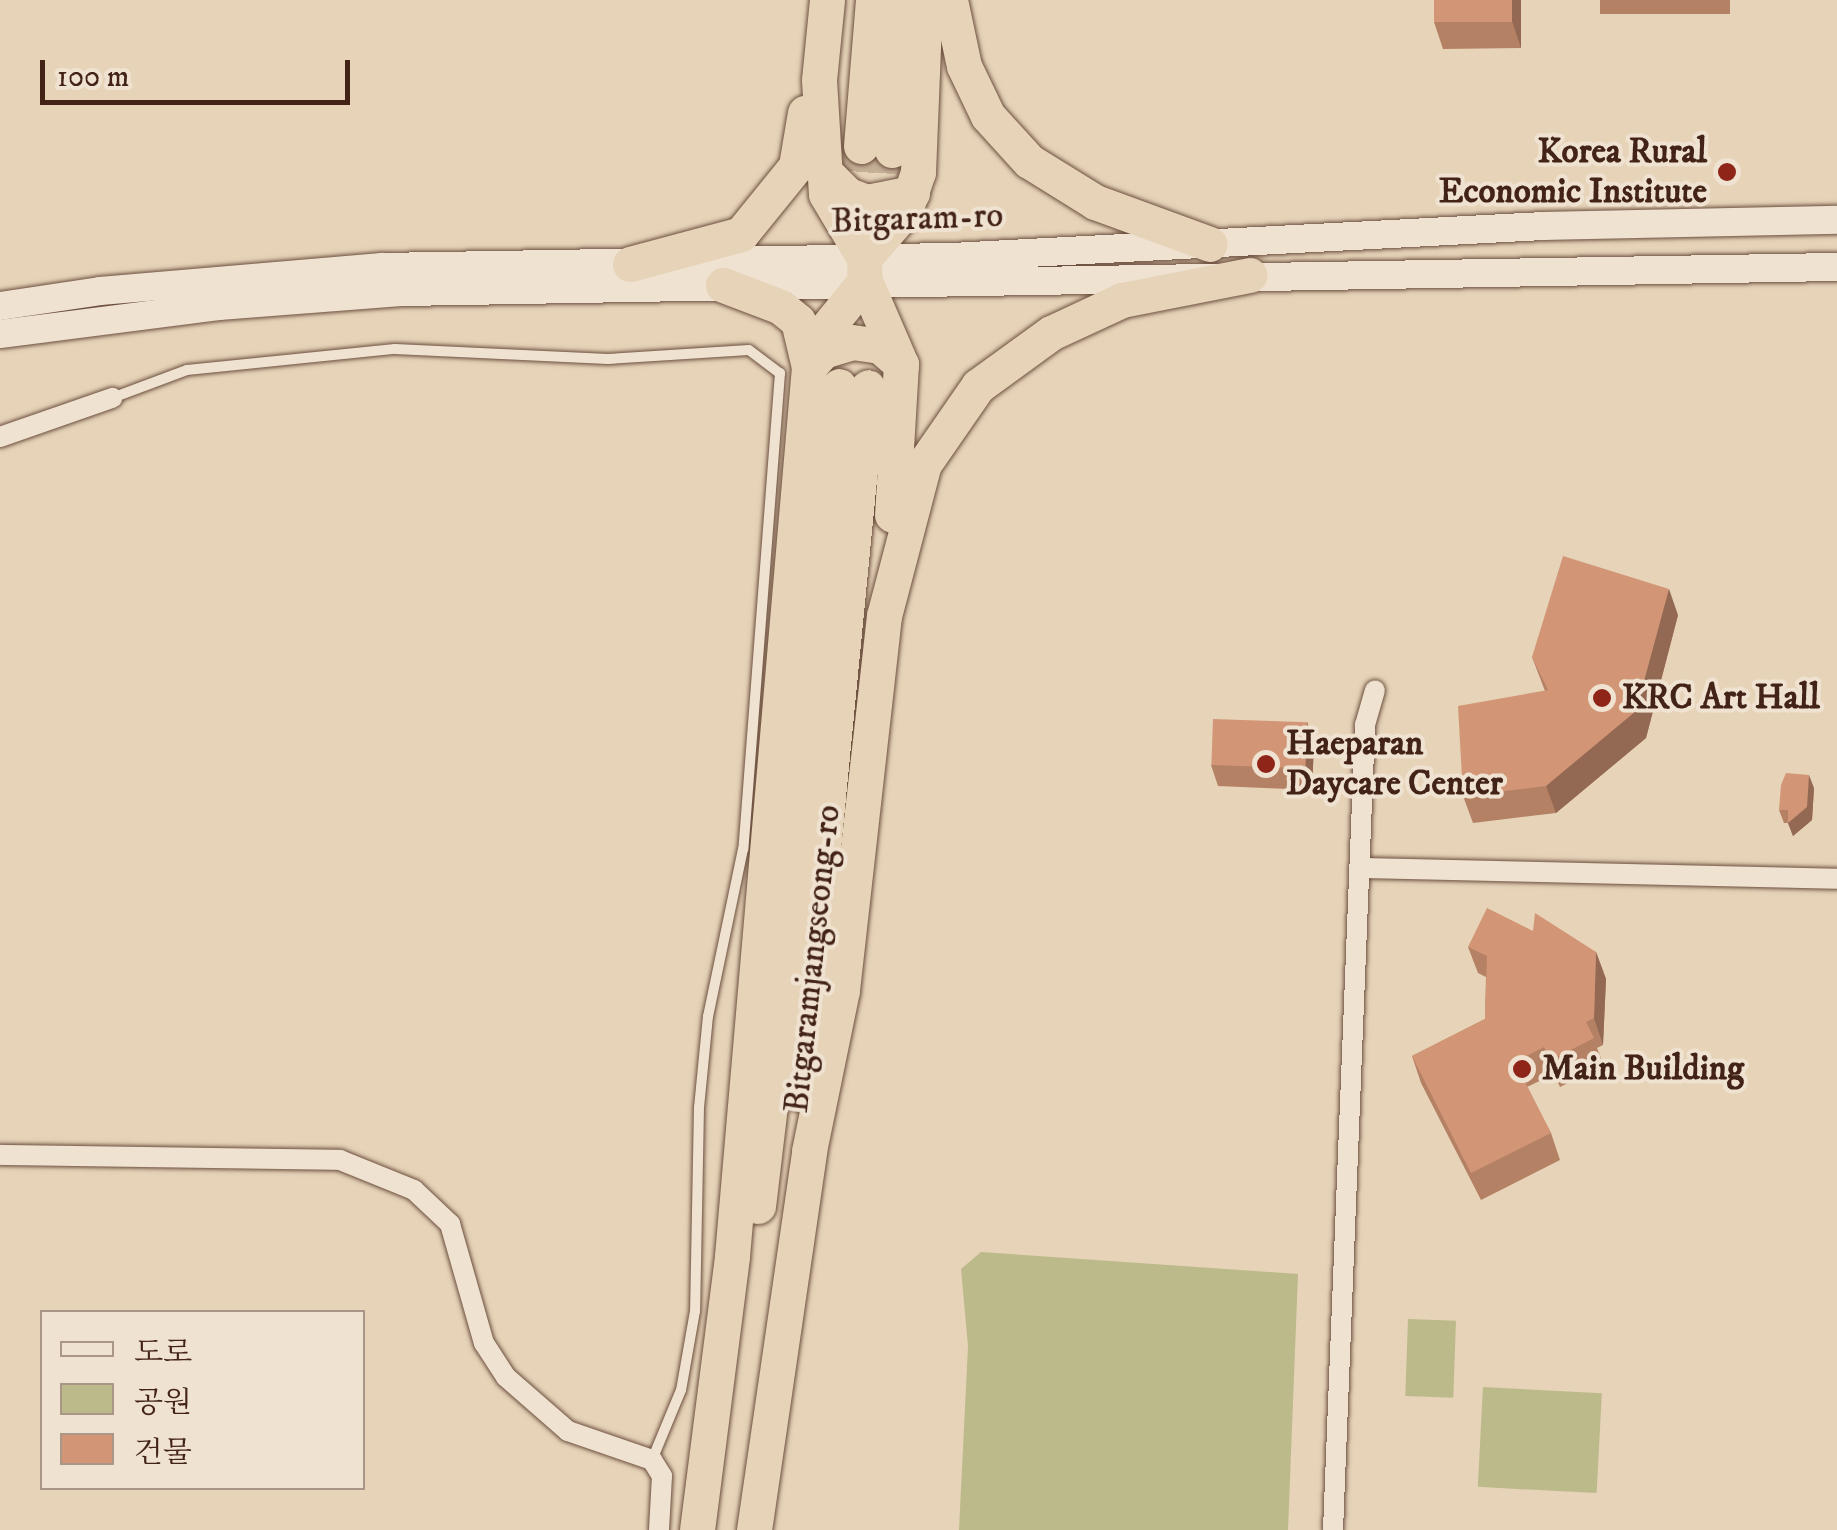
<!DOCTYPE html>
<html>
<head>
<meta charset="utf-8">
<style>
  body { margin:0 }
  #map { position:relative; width:1837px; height:1530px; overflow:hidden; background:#e6d3b8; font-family:"IM FELL DW Pica","Noto Serif KR",serif }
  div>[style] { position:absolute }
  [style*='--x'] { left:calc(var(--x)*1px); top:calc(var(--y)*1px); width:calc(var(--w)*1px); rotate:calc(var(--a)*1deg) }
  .green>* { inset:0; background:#bcba8a; transform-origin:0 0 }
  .highway-tunnel>* { height:35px; margin-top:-17.5px; transform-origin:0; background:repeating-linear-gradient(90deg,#c5b097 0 35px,transparent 0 53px) }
  .roads { filter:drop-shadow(0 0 2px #6c4f3e) drop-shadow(0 0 2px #6c4f3e) }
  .lane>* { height:10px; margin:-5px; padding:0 5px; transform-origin:5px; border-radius:5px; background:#efe2d1 }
  .street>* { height:20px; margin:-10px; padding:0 10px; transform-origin:10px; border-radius:10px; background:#efe2d1 }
  .secondary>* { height:28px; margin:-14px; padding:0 14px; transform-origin:14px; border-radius:14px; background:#efe2d1 }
  .highway>* { height:35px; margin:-17.5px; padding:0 17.5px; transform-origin:17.5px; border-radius:17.5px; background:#e6d3b8 }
  .wall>* { inset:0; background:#b58165; transform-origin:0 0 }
  .shaded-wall>* { inset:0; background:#936953 }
  .building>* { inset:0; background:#d29676; transform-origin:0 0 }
  .dots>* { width:28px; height:28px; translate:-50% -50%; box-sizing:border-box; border:5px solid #efe2d1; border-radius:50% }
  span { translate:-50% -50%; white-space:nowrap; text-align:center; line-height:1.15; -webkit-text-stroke:8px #efe2d1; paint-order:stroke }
  .poi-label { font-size:35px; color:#432315; font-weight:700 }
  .right { translate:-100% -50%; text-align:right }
  .left { translate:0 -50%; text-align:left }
  .street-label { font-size:35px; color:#432315 }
  .legend { position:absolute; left:40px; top:1310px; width:325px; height:180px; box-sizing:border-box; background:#efe2d1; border:2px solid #aa9686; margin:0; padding:12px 18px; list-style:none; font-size:30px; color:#432315 }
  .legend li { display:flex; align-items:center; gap:20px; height:50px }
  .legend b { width:50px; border:2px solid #aa9686 }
  .scale { position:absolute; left:40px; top:60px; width:310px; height:45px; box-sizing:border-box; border:5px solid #432315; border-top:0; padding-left:12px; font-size:30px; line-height:35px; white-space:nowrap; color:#432315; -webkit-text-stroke:8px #efe2d1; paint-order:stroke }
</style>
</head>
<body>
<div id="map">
  <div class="green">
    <div style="clip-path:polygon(981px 1252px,1298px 1274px,1288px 1530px,959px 1530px,968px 1346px,961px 1269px)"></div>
    <div style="left:1408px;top:1319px;width:48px;height:77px;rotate:2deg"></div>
    <div style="left:1483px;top:1387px;width:119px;height:100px;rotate:3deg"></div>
  </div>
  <div class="highway-tunnel">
    <div style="--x:854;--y:224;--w:78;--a:-84.9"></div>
    <div style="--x:884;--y:226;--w:76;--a:-84"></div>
  </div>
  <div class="roads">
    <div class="lane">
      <div style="--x:112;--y:398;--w:80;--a:-20.5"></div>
      <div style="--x:187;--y:370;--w:209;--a:-5.8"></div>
      <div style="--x:395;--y:349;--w:213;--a:2.7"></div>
      <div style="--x:608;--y:359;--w:141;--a:-3.7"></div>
      <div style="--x:749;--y:350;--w:39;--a:37"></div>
      <div style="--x:780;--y:373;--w:477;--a:94.4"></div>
      <div style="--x:743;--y:849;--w:171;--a:101.8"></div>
      <div style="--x:708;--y:1016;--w:91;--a:95.6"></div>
      <div style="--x:699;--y:1107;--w:204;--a:91.1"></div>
      <div style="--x:695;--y:1311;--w:80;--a:100"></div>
      <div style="--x:681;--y:1390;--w:76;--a:112.5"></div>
    </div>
    <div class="street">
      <div style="--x:0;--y:437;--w:119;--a:-19.2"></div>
      <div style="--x:1363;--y:868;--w:474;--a:1.3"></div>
      <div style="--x:0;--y:1155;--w:340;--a:0.8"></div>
      <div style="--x:340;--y:1160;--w:80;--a:22.1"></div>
      <div style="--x:414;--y:1190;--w:50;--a:43.4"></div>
      <div style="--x:450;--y:1224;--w:124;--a:74.1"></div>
      <div style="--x:484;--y:1343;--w:40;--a:57.1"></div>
      <div style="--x:506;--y:1377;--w:82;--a:41.1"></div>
      <div style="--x:568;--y:1431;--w:89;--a:19"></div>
      <div style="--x:652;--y:1460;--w:19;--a:58"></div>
      <div style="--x:662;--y:1476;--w:54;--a:93.2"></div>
      <div style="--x:1333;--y:1530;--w:806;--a:-87.72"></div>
      <div style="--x:1365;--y:725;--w:36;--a:-74"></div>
    </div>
    <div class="secondary">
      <div style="--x:0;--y:306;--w:101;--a:-8.5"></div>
      <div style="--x:100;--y:291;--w:283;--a:-4.9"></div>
      <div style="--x:382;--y:267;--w:570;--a:-1.01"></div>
      <div style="--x:952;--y:257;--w:593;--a:-3"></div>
      <div style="--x:1544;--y:226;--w:293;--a:-1.2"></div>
      <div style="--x:0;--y:334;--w:222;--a:-7.3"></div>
      <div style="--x:220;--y:306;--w:184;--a:-4.4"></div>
      <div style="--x:403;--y:292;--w:1434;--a:-1"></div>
    </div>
    <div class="highway">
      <div style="--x:827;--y:0;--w:80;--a:95.7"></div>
      <div style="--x:819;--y:80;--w:114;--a:86.5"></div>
      <div style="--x:826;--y:194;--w:74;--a:59.3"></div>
      <div style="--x:864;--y:258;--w:23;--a:88"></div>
      <div style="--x:865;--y:281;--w:90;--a:66.6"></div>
      <div style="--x:901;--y:364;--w:151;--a:93.4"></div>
      <div style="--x:950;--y:0;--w:67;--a:78"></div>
      <div style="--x:964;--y:66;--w:55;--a:64.4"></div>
      <div style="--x:988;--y:116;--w:61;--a:47.7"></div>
      <div style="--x:1029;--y:161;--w:78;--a:31.8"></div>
      <div style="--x:1095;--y:202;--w:122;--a:20.1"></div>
      <div style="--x:861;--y:146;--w:146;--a:-85.3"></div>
      <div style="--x:892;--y:150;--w:150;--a:-85.8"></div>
      <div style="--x:822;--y:169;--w:37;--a:45"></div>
      <div style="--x:848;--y:195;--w:20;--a:20"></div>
      <div style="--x:867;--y:202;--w:46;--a:-11.3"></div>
      <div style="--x:864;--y:258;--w:62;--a:-48.9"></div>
      <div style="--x:905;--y:211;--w:41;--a:-71.6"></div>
      <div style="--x:918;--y:172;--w:172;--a:-87.7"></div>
      <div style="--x:630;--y:264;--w:115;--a:-15.1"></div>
      <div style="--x:741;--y:234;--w:87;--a:-51"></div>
      <div style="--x:796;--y:166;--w:54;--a:-80.4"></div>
      <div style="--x:810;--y:362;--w:35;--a:-65"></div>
      <div style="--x:825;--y:330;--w:63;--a:-50.8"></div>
      <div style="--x:809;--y:367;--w:21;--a:-49"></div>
      <div style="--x:823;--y:351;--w:30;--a:-17"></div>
      <div style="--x:852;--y:342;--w:28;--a:8"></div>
      <div style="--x:880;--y:346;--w:28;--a:41"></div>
      <div style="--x:799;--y:1093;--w:709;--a:-84.42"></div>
      <div style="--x:758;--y:1206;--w:280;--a:-83.2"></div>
      <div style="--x:791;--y:928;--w:544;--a:-84.94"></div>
      <div style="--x:697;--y:1530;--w:276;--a:-82.7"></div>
      <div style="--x:732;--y:1256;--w:892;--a:-85.05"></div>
      <div style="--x:809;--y:367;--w:47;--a:-103.4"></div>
      <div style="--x:798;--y:321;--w:22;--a:-141"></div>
      <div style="--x:781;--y:307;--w:62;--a:-159.2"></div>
      <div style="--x:754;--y:1530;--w:383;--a:-81.7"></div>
      <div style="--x:809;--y:1151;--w:164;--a:-78.4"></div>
      <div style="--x:842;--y:990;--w:376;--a:-83.6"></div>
      <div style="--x:884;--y:616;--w:157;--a:-75.3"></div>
      <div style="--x:924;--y:464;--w:95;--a:-55.3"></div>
      <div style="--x:978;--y:386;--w:90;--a:-36"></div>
      <div style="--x:1051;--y:333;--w:78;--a:-24.9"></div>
      <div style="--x:1122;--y:300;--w:130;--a:-11.1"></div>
    </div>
  </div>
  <div class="wall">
    <div style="clip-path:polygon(1434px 0,1521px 0,1521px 48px,1443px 49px,1434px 22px)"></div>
    <div style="left:1600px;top:0;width:130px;height:14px"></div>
    <div style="clip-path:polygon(1678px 615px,1646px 738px,1556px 813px,1473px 823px,1463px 796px,1545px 691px,1532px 657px)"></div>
    <div style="clip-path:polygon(1307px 722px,1314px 743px,1312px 790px,1218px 786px,1211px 765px)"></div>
    <div style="clip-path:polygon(1814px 788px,1812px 820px,1793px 836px,1788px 823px,1784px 823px,1779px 810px)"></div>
    <div style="clip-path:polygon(1533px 931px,1596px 952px,1606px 979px,1603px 1045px,1597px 1048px,1604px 1065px,1560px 1087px,1554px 1074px,1527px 1087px,1551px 1133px,1560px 1160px,1481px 1200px,1421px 1083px,1412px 1056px,1485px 1019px,1486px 977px,1478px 973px,1468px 947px)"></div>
  </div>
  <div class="shaded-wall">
    <div style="clip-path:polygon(1512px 0,1521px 0,1521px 48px,1512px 21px)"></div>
    <div style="clip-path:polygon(1669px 589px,1678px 615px,1646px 738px,1556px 813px,1546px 786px)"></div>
    <div style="clip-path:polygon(1307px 722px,1314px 743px,1312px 790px,1305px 769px)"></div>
    <div style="clip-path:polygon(1809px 775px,1814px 788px,1812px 820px,1793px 836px,1788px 823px)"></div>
    <div style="clip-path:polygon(1596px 952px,1606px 979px,1603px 1045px,1594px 1018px)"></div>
  </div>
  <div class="building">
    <div style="left:1434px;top:0;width:78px;height:22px"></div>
    <div style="clip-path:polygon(1563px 556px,1669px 589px,1636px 711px,1546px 786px,1463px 796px,1458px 706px,1548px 690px,1532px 657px)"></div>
    <div style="left:1213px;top:719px;width:94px;height:46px;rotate:2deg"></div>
    <div style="clip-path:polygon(1786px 773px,1809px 775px,1807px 807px,1788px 823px,1788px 810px,1779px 810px,1781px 785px)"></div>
    <div style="clip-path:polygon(1487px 908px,1533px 931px,1535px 913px,1596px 952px,1594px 1018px,1586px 1022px,1594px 1038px,1551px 1060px,1544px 1047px,1515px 1062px,1551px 1133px,1471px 1173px,1412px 1056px,1485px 1019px,1487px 956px,1468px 947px)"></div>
  </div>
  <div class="dots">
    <div style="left:1727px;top:172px;background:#8f2418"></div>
    <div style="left:1602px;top:698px;background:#8f2418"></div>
    <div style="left:1266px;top:764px;background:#8f2418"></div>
    <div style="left:1522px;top:1069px;background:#8f2418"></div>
  </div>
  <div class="poi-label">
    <span class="right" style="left:1707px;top:172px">Korea Rural<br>Economic Institute</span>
    <span class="left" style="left:1622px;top:698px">KRC Art Hall</span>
    <span class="left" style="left:1286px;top:764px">Haeparan<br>Daycare Center</span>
    <span class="left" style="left:1542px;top:1069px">Main Building</span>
  </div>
  <div class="street-label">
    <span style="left:917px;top:219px;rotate:-2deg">Bitgaram-ro</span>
    <span style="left:813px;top:959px;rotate:-84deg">Bitgaramjangseong-ro</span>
  </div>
  <ul class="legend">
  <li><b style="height:12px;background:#efe2d1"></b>도로</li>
  <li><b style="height:28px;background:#bcba8a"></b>공원</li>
  <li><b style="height:28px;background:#d29676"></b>건물</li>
  </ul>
  <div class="scale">100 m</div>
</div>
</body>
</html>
